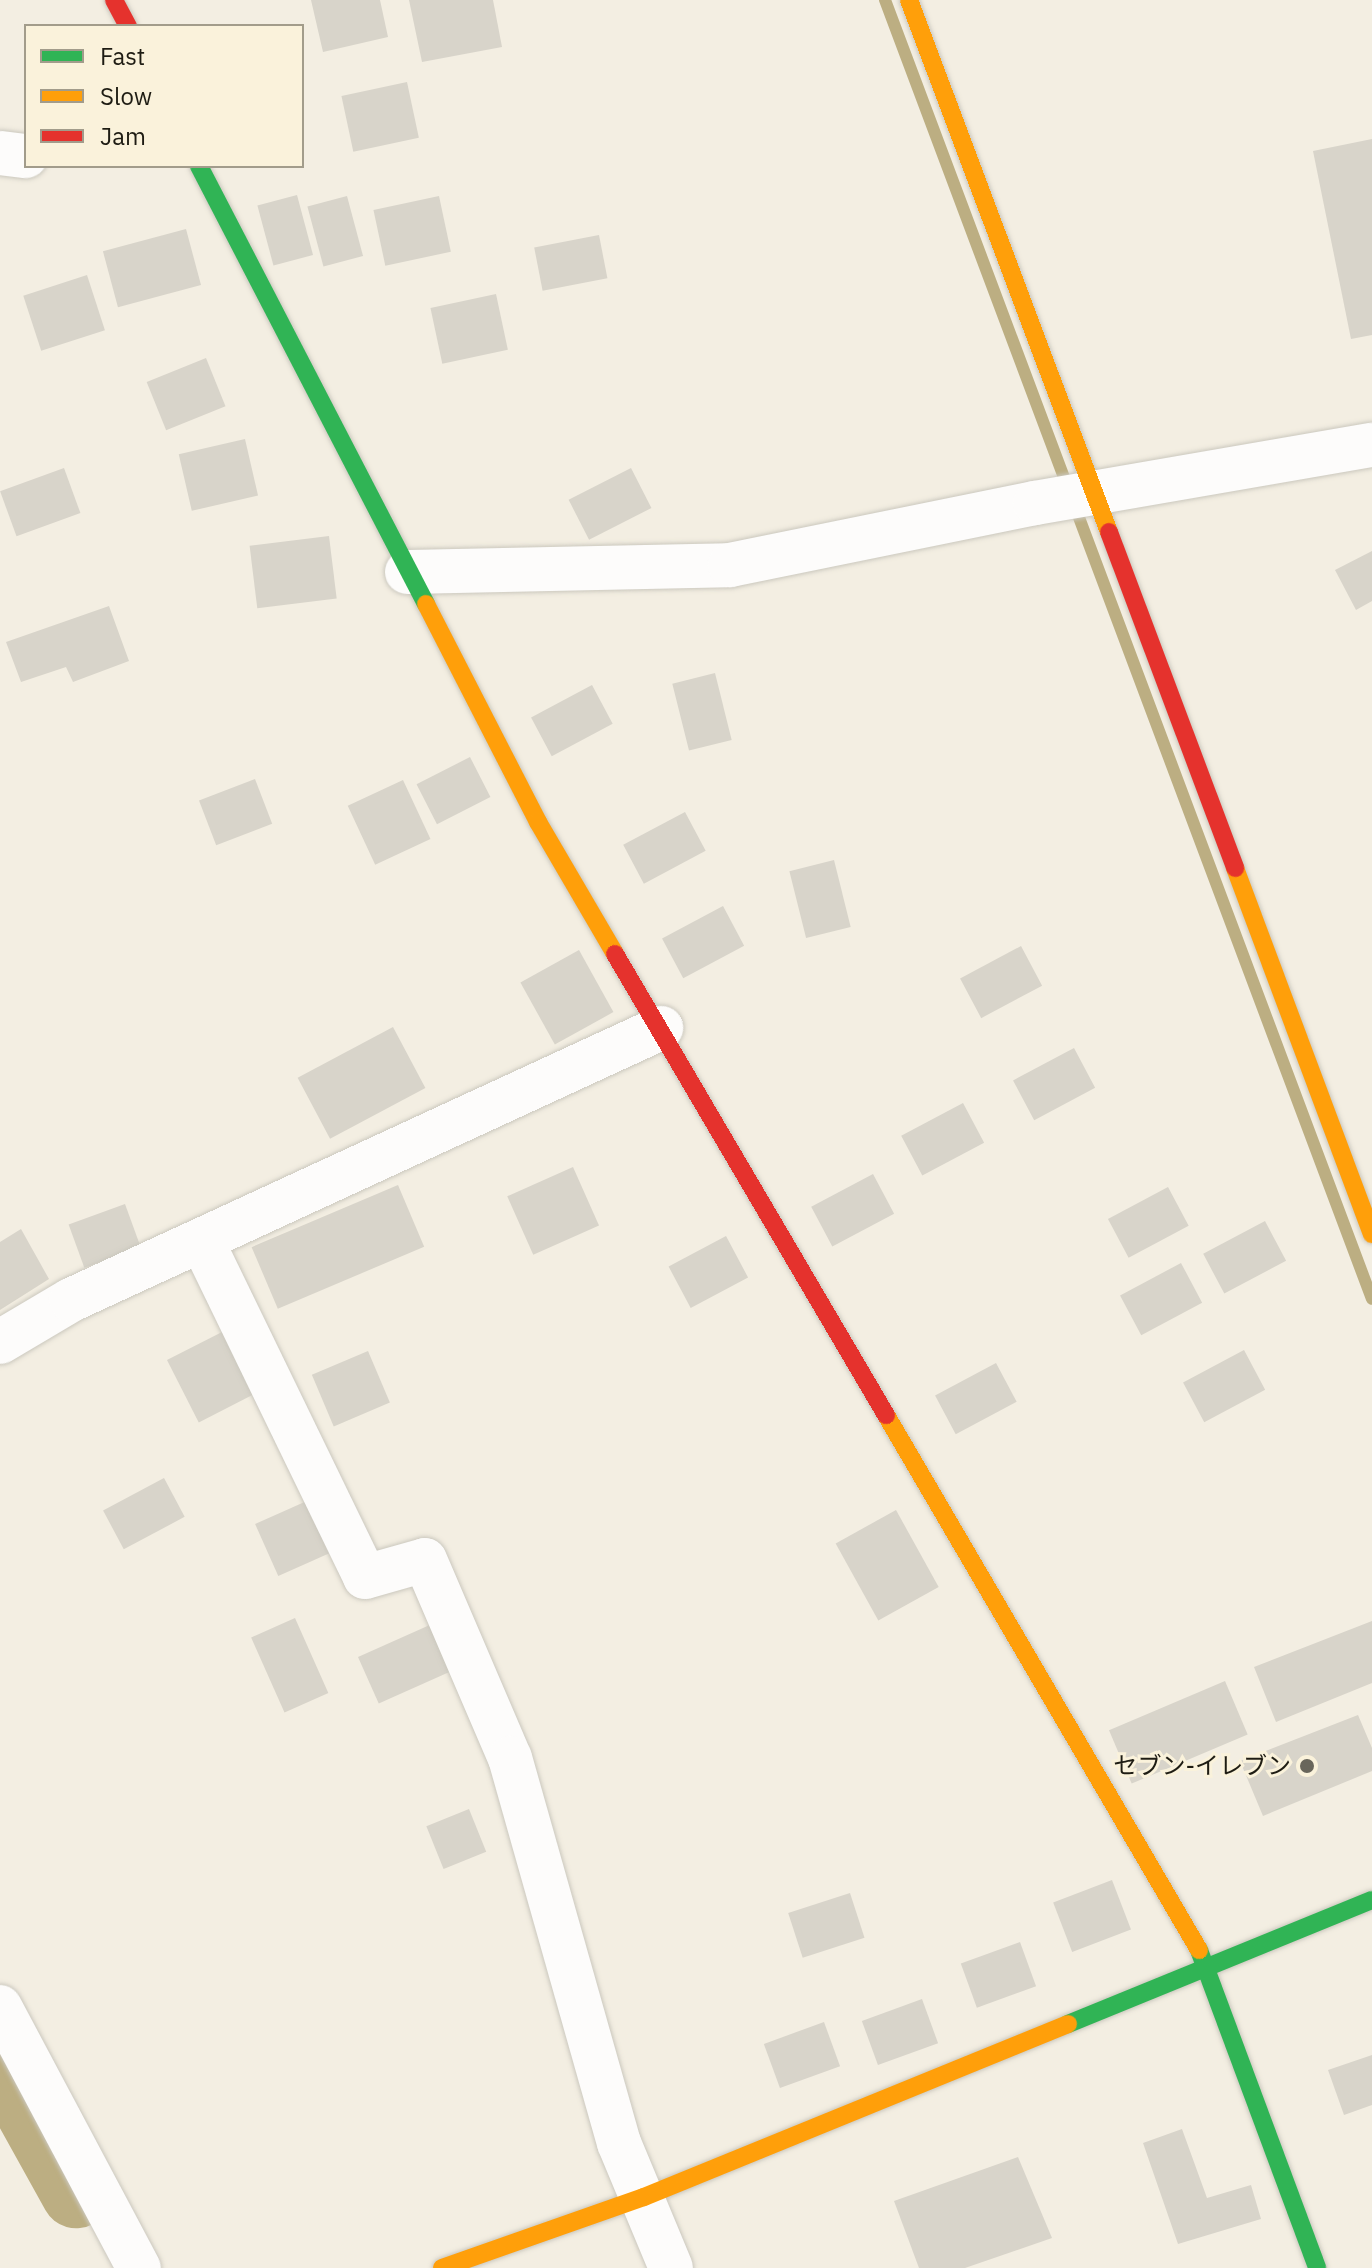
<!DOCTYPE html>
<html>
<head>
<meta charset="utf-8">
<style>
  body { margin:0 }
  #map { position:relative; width:1372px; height:2268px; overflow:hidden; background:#f3eee2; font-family:"IBM Plex Sans","Noto Sans JP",sans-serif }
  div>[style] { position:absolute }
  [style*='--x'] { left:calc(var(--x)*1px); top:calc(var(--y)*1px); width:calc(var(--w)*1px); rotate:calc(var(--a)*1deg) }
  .stream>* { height:12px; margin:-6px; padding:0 6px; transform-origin:6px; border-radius:6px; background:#bcae82 }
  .river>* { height:70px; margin:-35px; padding:0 35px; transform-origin:35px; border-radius:35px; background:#bcae82 }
  .building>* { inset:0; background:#d8d4ca; transform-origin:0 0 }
  .roads { filter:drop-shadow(0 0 2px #cbc8be) drop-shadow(0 0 2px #cbc8be) }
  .street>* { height:44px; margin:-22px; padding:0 22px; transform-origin:22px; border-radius:22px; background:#fdfcfb }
  .fast>* { height:18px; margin:-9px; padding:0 9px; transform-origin:9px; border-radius:9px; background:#30b455 }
  .slow>* { height:18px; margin:-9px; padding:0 9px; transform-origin:9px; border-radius:9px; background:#ff9f0a }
  .jam>* { height:18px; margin:-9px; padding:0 9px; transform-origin:9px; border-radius:9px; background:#e5322d }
  .dots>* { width:22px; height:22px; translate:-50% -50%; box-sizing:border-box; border:4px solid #faf2db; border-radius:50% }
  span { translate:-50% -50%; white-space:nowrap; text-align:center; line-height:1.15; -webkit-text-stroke:6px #faf2db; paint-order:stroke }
  .poi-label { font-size:24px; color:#1e1c13 }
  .right { translate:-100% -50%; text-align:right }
  .legend { position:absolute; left:24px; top:24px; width:280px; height:144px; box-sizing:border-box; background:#faf2db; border:2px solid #a29c8b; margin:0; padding:10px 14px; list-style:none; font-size:24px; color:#1e1c13 }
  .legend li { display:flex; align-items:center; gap:16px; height:40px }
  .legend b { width:40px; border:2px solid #a29c8b }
</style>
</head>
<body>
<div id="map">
  <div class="stream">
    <div style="--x:885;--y:0;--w:1387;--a:69.45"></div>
  </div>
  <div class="river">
    <div style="--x:0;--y:2056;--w:157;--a:61"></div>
  </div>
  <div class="building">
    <div style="clip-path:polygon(311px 0,380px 0,388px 37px,323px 52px)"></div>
    <div style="clip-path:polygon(409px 0,493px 0,502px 47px,422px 62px)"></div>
    <div style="left:407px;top:82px;width:57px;height:67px;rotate:78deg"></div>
    <div style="clip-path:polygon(1372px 139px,1372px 335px,1351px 339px,1313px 151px)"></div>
    <div style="left:297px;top:195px;width:62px;height:41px;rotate:75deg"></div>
    <div style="left:347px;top:196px;width:62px;height:41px;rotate:75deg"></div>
    <div style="left:439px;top:196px;width:57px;height:67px;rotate:78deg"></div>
    <div style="left:186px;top:229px;width:58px;height:86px;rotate:75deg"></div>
    <div style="left:599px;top:235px;width:44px;height:66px;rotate:79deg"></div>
    <div style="left:87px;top:275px;width:58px;height:67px;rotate:72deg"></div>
    <div style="left:496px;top:294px;width:57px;height:67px;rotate:78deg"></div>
    <div style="left:206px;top:358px;width:52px;height:64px;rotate:68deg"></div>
    <div style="left:245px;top:439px;width:58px;height:68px;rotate:77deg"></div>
    <div style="left:64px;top:468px;width:48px;height:68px;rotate:70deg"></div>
    <div style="left:631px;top:468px;width:45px;height:70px;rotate:63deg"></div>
    <div style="left:329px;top:536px;width:63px;height:80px;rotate:83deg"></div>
    <div style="clip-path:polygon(1372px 551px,1372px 601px,1356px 610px,1335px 570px)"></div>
    <div style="clip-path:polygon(109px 606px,129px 661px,73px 682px,66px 667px,21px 682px,6px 642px)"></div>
    <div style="left:715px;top:673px;width:69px;height:44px;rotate:76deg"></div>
    <div style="left:592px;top:685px;width:44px;height:69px;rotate:62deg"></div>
    <div style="left:470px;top:757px;width:45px;height:60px;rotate:63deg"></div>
    <div style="left:255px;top:779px;width:48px;height:60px;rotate:69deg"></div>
    <div style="left:403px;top:780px;width:65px;height:61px;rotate:65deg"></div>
    <div style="left:685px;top:812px;width:44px;height:70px;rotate:62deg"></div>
    <div style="left:834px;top:860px;width:69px;height:46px;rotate:76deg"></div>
    <div style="left:723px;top:906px;width:45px;height:69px;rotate:62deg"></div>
    <div style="left:1021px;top:946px;width:45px;height:69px;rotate:62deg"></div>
    <div style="left:579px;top:950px;width:71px;height:67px;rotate:61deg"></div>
    <div style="left:393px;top:1027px;width:69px;height:108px;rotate:62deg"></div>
    <div style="left:1074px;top:1048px;width:45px;height:69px;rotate:62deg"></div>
    <div style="left:963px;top:1103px;width:45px;height:70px;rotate:62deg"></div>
    <div style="left:573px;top:1167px;width:64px;height:72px;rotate:66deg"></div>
    <div style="left:873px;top:1174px;width:45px;height:70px;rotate:62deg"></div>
    <div style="left:398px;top:1185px;width:67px;height:159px;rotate:67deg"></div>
    <div style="left:1168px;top:1187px;width:44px;height:68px;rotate:62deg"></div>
    <div style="left:125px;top:1204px;width:46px;height:60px;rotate:70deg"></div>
    <div style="left:1265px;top:1221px;width:45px;height:70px;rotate:62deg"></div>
    <div style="clip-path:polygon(21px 1229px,49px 1279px,0 1310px,0 1242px)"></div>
    <div style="left:726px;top:1236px;width:47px;height:65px;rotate:62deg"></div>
    <div style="left:1181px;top:1263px;width:45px;height:69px;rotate:62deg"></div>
    <div style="left:224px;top:1331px;width:70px;height:64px;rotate:63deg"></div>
    <div style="left:1244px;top:1350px;width:45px;height:69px;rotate:62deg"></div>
    <div style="left:368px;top:1351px;width:56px;height:61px;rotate:67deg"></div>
    <div style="left:996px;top:1363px;width:44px;height:69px;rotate:62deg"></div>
    <div style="left:164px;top:1478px;width:44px;height:69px;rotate:62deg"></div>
    <div style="left:309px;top:1500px;width:57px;height:59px;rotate:66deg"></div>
    <div style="left:896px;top:1510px;width:88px;height:69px;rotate:61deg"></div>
    <div style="left:295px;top:1618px;width:82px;height:48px;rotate:66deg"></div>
    <div style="clip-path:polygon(1372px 1621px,1372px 1683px,1276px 1722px,1254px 1667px)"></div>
    <div style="left:432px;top:1624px;width:51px;height:81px;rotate:66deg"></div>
    <div style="left:1225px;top:1681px;width:58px;height:126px;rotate:67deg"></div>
    <div style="clip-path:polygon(1358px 1715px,1372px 1748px,1372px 1771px,1263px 1816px,1240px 1761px)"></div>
    <div style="left:469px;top:1809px;width:46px;height:46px;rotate:68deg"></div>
    <div style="left:1112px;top:1880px;width:53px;height:63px;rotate:69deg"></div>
    <div style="left:850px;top:1893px;width:47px;height:65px;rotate:72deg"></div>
    <div style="left:1020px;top:1942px;width:47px;height:63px;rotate:70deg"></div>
    <div style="left:922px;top:1999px;width:47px;height:64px;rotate:70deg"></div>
    <div style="left:824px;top:2022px;width:47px;height:64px;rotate:70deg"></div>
    <div style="clip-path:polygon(1372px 2055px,1372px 2105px,1344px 2115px,1328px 2070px)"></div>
    <div style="clip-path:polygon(1182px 2129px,1207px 2198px,1251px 2185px,1261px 2219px,1178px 2244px,1143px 2143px)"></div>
    <div style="clip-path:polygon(1018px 2157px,1052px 2238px,965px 2268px,919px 2268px,894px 2201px)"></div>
  </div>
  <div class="roads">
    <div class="street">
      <div style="--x:0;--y:153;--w:26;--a:7"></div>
      <div style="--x:407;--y:572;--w:323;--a:-1.2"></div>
      <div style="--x:730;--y:565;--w:311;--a:-11.5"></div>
      <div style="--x:1035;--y:503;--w:342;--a:-9.8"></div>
      <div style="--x:203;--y:1243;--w:371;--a:64.1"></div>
      <div style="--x:365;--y:1577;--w:62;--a:-15.8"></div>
      <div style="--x:425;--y:1560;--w:215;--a:66.8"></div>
      <div style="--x:510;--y:1758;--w:400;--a:74.2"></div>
      <div style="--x:619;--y:2143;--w:135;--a:67.4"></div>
      <div style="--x:0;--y:1342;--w:82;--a:-30.6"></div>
      <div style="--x:71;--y:1300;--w:650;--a:-24.75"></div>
      <div style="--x:0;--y:2007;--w:296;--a:62"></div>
    </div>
    <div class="fast">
      <div style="--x:199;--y:166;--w:493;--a:62.6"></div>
      <div style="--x:1199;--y:1950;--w:339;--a:69.6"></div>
      <div style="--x:1068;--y:2024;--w:328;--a:-22.2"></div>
    </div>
    <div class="slow">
      <div style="--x:909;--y:0;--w:568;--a:69.4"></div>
      <div style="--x:426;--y:604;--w:245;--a:62.8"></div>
      <div style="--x:538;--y:822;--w:153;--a:59.7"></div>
      <div style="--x:1235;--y:868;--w:391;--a:69.5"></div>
      <div style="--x:886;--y:1415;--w:620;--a:59.67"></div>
      <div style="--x:442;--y:2268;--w:214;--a:-19.4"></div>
      <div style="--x:644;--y:2197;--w:458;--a:-22.2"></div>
    </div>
    <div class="jam">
      <div style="--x:114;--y:0;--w:30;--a:62"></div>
      <div style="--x:1109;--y:532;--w:359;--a:69.4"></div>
      <div style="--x:615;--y:954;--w:535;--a:59.55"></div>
    </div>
  </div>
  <div class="dots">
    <div style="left:1307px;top:1766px;background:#69665b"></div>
  </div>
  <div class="poi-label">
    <span class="right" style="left:1291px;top:1766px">セブン-イレブン</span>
  </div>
  <ul class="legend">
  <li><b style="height:10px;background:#30b455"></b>Fast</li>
  <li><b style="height:10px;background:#ff9f0a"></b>Slow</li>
  <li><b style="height:10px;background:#e5322d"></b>Jam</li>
  </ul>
</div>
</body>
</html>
